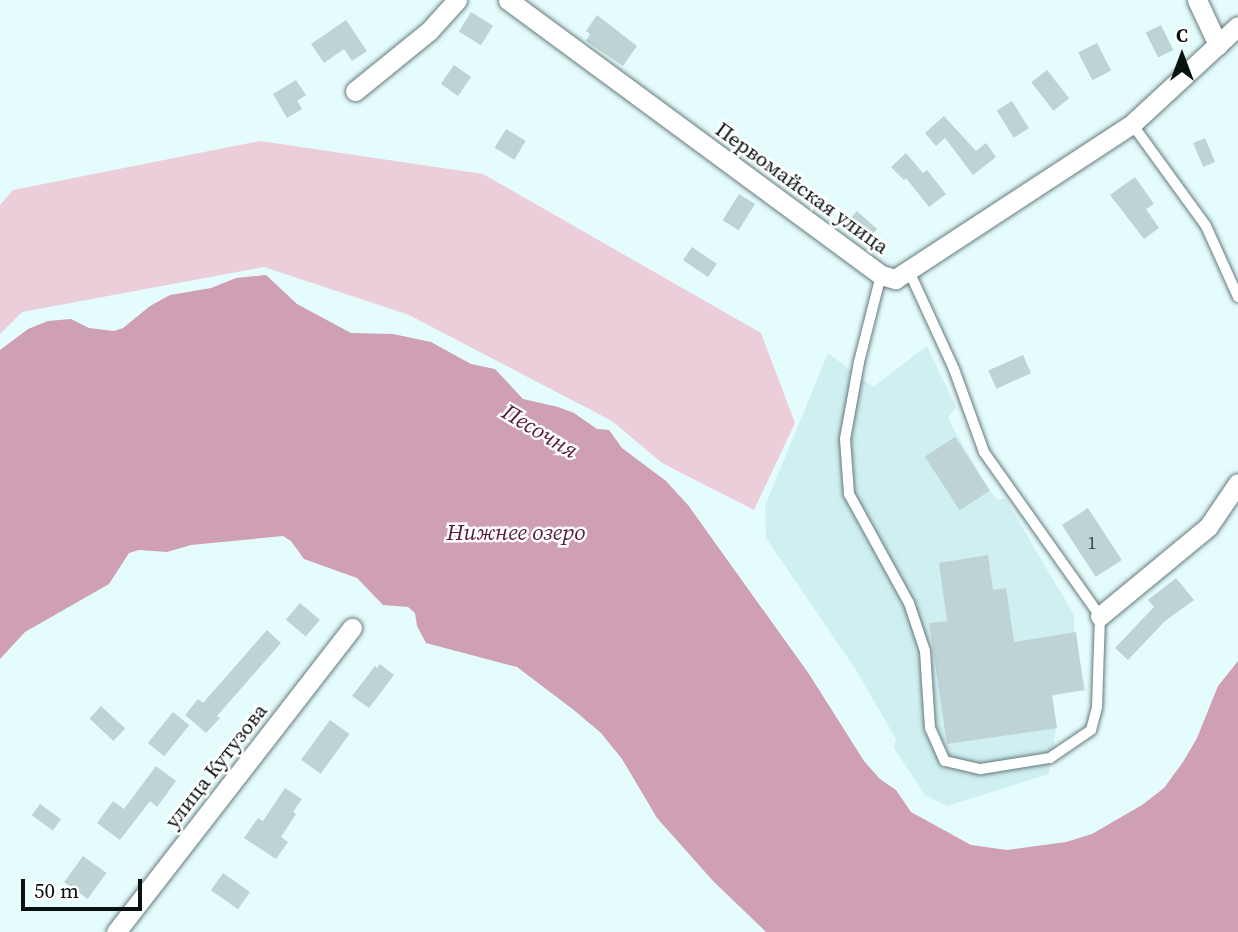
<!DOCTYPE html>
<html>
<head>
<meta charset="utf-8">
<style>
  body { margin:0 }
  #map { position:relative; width:1238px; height:932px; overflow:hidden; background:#e5fcfd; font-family:"Source Serif 4",serif }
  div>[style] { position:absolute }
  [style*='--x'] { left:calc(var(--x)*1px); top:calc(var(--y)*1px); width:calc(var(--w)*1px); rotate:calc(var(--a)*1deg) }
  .built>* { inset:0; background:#d0eff1 }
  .green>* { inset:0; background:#eccdda }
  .water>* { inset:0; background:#cf9fb3 }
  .building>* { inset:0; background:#bdd3d4; transform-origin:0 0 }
  .roads { filter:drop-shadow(0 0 2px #667a7b) drop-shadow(0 0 2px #667a7b) }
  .service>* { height:10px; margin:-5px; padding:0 5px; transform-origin:5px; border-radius:5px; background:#fff }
  .minor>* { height:19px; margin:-9.5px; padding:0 9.5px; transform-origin:9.5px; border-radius:9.5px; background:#fff }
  span { translate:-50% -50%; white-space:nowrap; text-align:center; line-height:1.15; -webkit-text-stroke:5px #fff; paint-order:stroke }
  .number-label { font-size:18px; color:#364242 }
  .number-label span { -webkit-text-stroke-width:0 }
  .street-label { font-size:21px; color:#091111 }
  .water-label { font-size:23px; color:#561c3a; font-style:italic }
  .north { position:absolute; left:1147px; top:21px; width:70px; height:70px; -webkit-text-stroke:5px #fff; paint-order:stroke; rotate:0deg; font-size:19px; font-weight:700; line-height:28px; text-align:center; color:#091111 }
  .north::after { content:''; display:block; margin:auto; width:24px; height:32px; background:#091111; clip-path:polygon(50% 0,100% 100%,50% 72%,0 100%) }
  .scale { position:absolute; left:21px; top:879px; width:121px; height:32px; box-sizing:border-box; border:4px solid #091111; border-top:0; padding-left:9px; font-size:21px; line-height:24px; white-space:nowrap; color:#091111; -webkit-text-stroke:5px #fff; paint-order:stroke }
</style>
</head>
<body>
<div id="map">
  <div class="built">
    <div style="clip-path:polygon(927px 346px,956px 407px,948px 418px,957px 435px,990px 491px,998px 500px,1005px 498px,1074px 615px,1074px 634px,1086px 690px,1052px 696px,1056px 729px,1049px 774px,947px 806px,925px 795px,894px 748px,896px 739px,856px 670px,766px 538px,765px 506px,828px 353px,873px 387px)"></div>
  </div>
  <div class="green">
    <div style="clip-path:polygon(260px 141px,483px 174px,761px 333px,795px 423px,754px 510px,662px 463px,612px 421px,409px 315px,264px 267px,22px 312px,0 334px,0 205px,13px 190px)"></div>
  </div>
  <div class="water">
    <div style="clip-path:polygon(266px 275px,297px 304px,351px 333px,393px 334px,431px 342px,471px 364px,495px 369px,523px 399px,558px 407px,574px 413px,597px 429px,609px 430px,622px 448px,666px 481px,688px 505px,809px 674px,864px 761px,880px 779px,896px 790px,911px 812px,971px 845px,1007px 850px,1066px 842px,1092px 834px,1142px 805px,1164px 788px,1183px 762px,1197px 738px,1218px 686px,1238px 661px,1238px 932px,766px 932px,713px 881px,657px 818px,622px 759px,601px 733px,575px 711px,517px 667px,426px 643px,417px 626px,415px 613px,408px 607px,383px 605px,357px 578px,304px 559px,291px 541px,283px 536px,191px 545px,167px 552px,139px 550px,129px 553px,109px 584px,25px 632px,0 659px,0 350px,28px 329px,48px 321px,71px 319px,89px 328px,114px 331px,123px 328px,150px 306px,170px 295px,211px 288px,236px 278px)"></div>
  </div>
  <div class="building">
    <div style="left:471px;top:12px;width:26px;height:23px;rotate:32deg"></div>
    <div style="clip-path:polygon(597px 15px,637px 46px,623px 66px,586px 41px,590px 34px,586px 31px)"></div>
    <div style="clip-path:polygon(346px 20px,367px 51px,352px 61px,344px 49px,324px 63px,311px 44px)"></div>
    <div style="left:1161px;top:25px;width:28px;height:17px;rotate:64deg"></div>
    <div style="left:1097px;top:43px;width:31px;height:21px;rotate:63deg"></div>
    <div style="left:454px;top:65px;width:21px;height:23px;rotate:35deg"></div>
    <div style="left:1047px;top:70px;width:36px;height:20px;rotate:52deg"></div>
    <div style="clip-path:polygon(296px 80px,306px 95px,297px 101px,302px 109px,287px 118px,273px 94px)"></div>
    <div style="left:1012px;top:101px;width:32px;height:18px;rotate:58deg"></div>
    <div style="clip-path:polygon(944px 116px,976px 151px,986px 143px,996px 157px,973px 175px,945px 138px,936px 146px,925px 133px)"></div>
    <div style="left:506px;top:129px;width:23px;height:22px;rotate:31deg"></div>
    <div style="left:1205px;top:138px;width:26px;height:13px;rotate:67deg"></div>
    <div style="clip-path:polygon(906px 153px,923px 173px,927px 170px,946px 194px,929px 207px,906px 178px,904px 180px,891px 167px)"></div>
    <div style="clip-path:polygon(1135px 177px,1154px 204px,1146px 209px,1159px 228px,1144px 239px,1110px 195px)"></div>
    <div style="left:739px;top:194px;width:19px;height:31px;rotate:32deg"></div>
    <div style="left:857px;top:211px;width:27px;height:15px;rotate:42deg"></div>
    <div style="left:692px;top:247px;width:30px;height:16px;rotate:34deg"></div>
    <div style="left:1023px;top:355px;width:20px;height:38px;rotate:66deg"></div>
    <div style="left:955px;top:437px;width:64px;height:36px;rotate:57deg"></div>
    <div style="left:1088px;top:508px;width:62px;height:31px;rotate:57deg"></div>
    <div style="clip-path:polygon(988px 555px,993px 590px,1006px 588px,1014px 642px,1076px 632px,1084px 690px,1052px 695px,1057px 728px,947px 744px,929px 623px,947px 621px,939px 563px)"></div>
    <div style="clip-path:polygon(1176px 578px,1194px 600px,1165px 621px,1128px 660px,1115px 648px,1154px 607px,1148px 600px)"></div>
    <div style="left:300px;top:603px;width:26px;height:22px;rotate:40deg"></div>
    <div style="clip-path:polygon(267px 630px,281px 643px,217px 716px,220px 718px,206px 733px,185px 715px,198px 699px,203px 703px)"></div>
    <div style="clip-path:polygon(380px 664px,394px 675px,369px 708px,352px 696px,375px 666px,377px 668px)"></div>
    <div style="left:101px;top:706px;width:33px;height:17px;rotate:43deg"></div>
    <div style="left:173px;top:712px;width:21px;height:40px;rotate:39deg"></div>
    <div style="left:330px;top:720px;width:24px;height:49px;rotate:36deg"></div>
    <div style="clip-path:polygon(156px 766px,176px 781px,157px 807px,150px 801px,120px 840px,97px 823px,113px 801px,124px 809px)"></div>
    <div style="clip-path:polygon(285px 788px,302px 799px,293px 812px,296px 814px,281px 837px,288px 842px,276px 859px,244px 838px,258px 818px,263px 821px)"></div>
    <div style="left:40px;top:804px;width:26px;height:14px;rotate:36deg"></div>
    <div style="left:83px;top:856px;width:29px;height:32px;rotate:36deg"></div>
    <div style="left:223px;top:873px;width:33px;height:21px;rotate:35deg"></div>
  </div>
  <div class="roads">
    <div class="service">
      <div style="--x:1132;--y:124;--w:126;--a:54"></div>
      <div style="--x:1206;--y:226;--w:78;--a:65.7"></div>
      <div style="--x:881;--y:275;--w:90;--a:104.2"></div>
      <div style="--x:859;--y:362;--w:78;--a:100.3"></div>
      <div style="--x:845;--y:439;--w:55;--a:85.8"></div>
      <div style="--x:849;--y:494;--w:124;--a:61.2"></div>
      <div style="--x:909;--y:603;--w:51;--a:71.6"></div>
      <div style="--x:925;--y:651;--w:77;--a:86.3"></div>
      <div style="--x:930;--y:728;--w:36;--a:66"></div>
      <div style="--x:945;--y:761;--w:37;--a:13"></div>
      <div style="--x:981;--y:769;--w:70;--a:-9.1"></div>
      <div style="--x:1050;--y:758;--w:50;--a:-34.3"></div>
      <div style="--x:1091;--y:730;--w:24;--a:-75"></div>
      <div style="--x:1097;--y:707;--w:91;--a:-88.1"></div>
      <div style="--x:1100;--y:616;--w:201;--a:-125.3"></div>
      <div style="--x:984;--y:452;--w:88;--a:-109.9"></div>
      <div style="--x:954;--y:369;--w:110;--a:-114.7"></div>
    </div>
    <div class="minor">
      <div style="--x:508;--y:0;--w:463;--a:36.4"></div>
      <div style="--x:881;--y:275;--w:15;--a:16"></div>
      <div style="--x:895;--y:279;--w:283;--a:-33.2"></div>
      <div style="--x:1132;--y:124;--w:144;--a:-42.8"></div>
      <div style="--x:1197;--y:0;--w:50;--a:65"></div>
      <div style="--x:355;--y:91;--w:95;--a:-39"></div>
      <div style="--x:429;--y:31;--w:42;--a:-47.9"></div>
      <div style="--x:1100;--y:616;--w:140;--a:-39.5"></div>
      <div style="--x:1208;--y:527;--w:53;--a:-55.7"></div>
      <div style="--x:116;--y:932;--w:385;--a:-52.2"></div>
    </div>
  </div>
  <div class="number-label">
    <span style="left:1092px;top:543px">1</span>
  </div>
  <div class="street-label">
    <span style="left:802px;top:188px;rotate:36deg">Первомайская улица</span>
    <span style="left:216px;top:766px;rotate:-52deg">улица Кутузова</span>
  </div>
  <div class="water-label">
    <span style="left:540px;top:431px;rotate:31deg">Песочня</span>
    <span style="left:516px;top:532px">Нижнее озеро</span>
  </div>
  <div class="north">С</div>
  <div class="scale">50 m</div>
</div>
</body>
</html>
